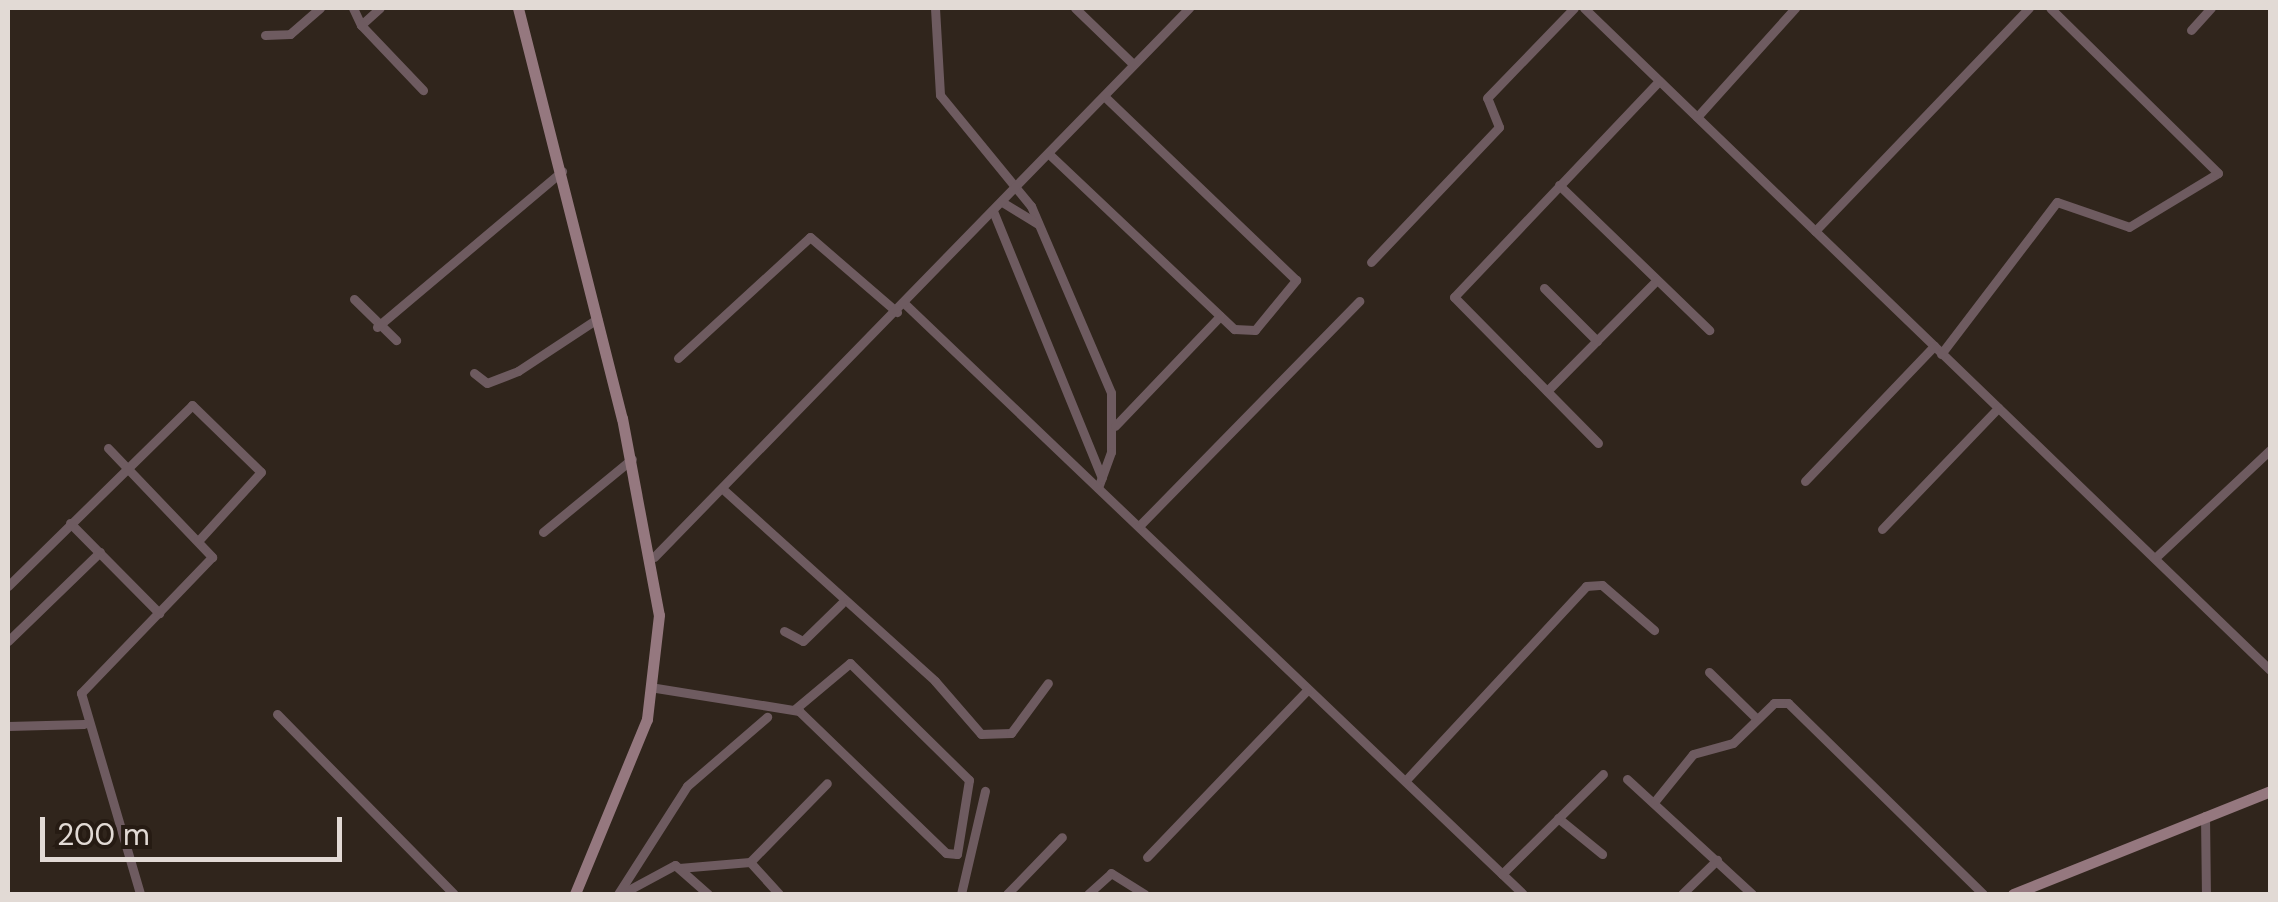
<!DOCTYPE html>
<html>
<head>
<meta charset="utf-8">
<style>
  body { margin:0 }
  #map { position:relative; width:2278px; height:902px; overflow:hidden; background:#30251c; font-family:"DM Sans",sans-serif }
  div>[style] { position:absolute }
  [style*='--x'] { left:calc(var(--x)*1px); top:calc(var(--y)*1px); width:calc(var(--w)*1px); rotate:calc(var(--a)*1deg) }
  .street>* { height:9px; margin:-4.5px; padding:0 4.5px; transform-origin:4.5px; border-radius:4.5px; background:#6e5b60 }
  .secondary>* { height:11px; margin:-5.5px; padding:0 5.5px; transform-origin:5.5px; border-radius:5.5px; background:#95787f }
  span { translate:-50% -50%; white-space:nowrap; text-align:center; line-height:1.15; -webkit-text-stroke:9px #261b13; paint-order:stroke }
  .frame { position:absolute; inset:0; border:10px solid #e2dad5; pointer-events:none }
  .scale { position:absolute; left:40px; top:817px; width:302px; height:45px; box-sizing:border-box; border:5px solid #e2dad5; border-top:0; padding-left:12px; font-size:30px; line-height:35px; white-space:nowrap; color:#e2dad5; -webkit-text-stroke:8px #261b13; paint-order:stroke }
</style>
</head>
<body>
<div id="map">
  <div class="street">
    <div style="--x:353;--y:8;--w:19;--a:65"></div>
    <div style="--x:361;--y:25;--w:25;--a:-42"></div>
    <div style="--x:935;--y:8;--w:87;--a:86.7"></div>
    <div style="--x:940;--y:95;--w:144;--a:50.7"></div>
    <div style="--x:1031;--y:206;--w:203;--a:66.8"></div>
    <div style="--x:1111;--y:393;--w:59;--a:90"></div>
    <div style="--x:1111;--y:452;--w:38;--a:110"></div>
    <div style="--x:1075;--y:8;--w:81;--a:44"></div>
    <div style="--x:1584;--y:8;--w:953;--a:43.98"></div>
    <div style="--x:361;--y:25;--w:90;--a:46.4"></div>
    <div style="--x:2191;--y:30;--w:30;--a:-48"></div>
    <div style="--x:265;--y:35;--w:25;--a:-2"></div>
    <div style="--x:290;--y:34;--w:40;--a:-41"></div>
    <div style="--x:1697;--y:117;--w:147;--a:-48"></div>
    <div style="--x:1049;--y:154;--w:255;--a:43.4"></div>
    <div style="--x:1234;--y:329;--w:21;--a:3"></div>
    <div style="--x:1255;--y:330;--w:65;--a:-50.6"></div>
    <div style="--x:1296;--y:280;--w:266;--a:-136.2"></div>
    <div style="--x:1559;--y:185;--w:209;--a:44"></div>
    <div style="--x:1002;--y:202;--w:42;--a:31.4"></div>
    <div style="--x:993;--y:211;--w:288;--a:67.8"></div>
    <div style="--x:1815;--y:231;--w:309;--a:-46.2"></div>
    <div style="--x:1371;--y:262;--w:186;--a:-46.5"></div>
    <div style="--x:1499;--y:127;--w:31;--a:-112"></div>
    <div style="--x:1487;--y:98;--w:125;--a:-46"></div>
    <div style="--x:1544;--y:288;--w:75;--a:45"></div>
    <div style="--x:354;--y:299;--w:59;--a:44.3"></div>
    <div style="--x:905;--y:304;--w:854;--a:43.67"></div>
    <div style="--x:377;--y:327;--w:242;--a:-40.1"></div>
    <div style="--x:1941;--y:354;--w:191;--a:-52.7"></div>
    <div style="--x:2057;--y:202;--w:76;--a:19.1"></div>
    <div style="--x:2129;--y:227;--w:104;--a:-31.2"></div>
    <div style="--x:2218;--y:173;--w:235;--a:-135.5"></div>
    <div style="--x:678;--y:358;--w:179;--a:-42.5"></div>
    <div style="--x:810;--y:237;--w:115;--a:40.8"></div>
    <div style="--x:474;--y:373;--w:16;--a:38"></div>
    <div style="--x:487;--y:383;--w:33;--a:-21"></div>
    <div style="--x:518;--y:371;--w:95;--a:-33.4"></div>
    <div style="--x:1547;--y:391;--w:156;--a:-45.3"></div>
    <div style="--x:1115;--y:426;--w:152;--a:-46.3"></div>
    <div style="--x:1598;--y:443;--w:205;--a:-134.6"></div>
    <div style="--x:1454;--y:297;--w:298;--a:-46.5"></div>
    <div style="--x:108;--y:448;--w:151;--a:46.3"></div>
    <div style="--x:212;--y:557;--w:189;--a:133.9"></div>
    <div style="--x:81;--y:693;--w:209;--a:73.6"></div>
    <div style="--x:1805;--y:481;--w:187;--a:-46.3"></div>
    <div style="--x:725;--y:491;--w:283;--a:42.1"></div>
    <div style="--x:935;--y:681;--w:70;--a:49"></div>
    <div style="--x:981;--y:734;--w:30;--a:-2"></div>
    <div style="--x:1011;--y:733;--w:62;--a:-53.5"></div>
    <div style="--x:70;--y:523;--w:127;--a:45.3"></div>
    <div style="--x:1139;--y:526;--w:315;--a:-45.6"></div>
    <div style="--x:1882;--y:529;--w:168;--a:-46.2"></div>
    <div style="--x:543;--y:532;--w:115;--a:-39.4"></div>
    <div style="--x:654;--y:557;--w:767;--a:-45.74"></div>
    <div style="--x:2155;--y:558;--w:158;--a:-43.2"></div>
    <div style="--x:8;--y:586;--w:258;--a:-44.5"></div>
    <div style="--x:192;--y:405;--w:96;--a:44.2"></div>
    <div style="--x:261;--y:472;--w:93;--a:132.4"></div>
    <div style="--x:784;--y:631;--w:21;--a:28"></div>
    <div style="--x:803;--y:641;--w:54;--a:-44.3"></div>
    <div style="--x:8;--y:641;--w:128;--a:-44.1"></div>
    <div style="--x:1709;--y:672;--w:67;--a:44.4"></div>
    <div style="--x:656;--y:688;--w:145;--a:9.1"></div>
    <div style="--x:799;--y:711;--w:204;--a:44"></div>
    <div style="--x:946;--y:853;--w:11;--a:5"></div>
    <div style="--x:957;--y:854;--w:75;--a:-80.8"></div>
    <div style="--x:969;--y:780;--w:167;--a:-135.5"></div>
    <div style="--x:850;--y:663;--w:72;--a:140.1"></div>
    <div style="--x:277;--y:714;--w:252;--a:45.5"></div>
    <div style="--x:8;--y:726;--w:76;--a:-1.5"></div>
    <div style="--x:1627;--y:779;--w:170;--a:42.6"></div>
    <div style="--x:1406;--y:780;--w:265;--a:-47.1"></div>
    <div style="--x:1586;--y:586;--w:16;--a:-4"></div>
    <div style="--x:1602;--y:585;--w:69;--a:40.9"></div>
    <div style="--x:1655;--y:801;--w:60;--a:-51"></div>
    <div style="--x:1693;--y:754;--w:41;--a:-15.4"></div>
    <div style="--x:1733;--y:743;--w:57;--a:-44.3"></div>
    <div style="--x:1774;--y:703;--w:14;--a:0"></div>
    <div style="--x:1788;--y:703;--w:273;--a:44.4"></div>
    <div style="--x:2205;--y:816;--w:78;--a:89.3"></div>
    <div style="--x:1558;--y:818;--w:57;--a:39.3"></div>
    <div style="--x:1147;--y:857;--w:231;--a:-46.2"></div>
    <div style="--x:750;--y:862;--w:110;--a:-45.7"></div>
    <div style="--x:679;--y:868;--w:71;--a:-4.8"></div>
    <div style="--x:750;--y:862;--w:43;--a:47.8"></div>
    <div style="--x:1502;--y:874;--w:142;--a:-44.7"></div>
    <div style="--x:623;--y:893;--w:59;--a:-28.3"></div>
    <div style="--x:675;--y:865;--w:44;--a:41.3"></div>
    <div style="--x:618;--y:894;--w:128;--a:-57.4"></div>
    <div style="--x:687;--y:786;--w:106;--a:-40.8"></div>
    <div style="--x:961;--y:894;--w:106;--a:-76.9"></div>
    <div style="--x:1007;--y:894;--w:79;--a:-46"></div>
    <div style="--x:1088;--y:894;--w:31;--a:-42"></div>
    <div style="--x:1111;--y:873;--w:40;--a:32"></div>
    <div style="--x:1682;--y:894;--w:49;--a:-44.2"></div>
  </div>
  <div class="secondary">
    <div style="--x:518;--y:8;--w:423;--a:75.8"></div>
    <div style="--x:622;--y:418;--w:200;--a:79.4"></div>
    <div style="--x:659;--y:615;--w:105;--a:96.6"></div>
    <div style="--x:647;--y:719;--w:189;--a:112.4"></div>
    <div style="--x:2013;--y:894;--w:277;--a:-21.8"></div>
  </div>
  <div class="frame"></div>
  <div class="scale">200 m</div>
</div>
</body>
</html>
